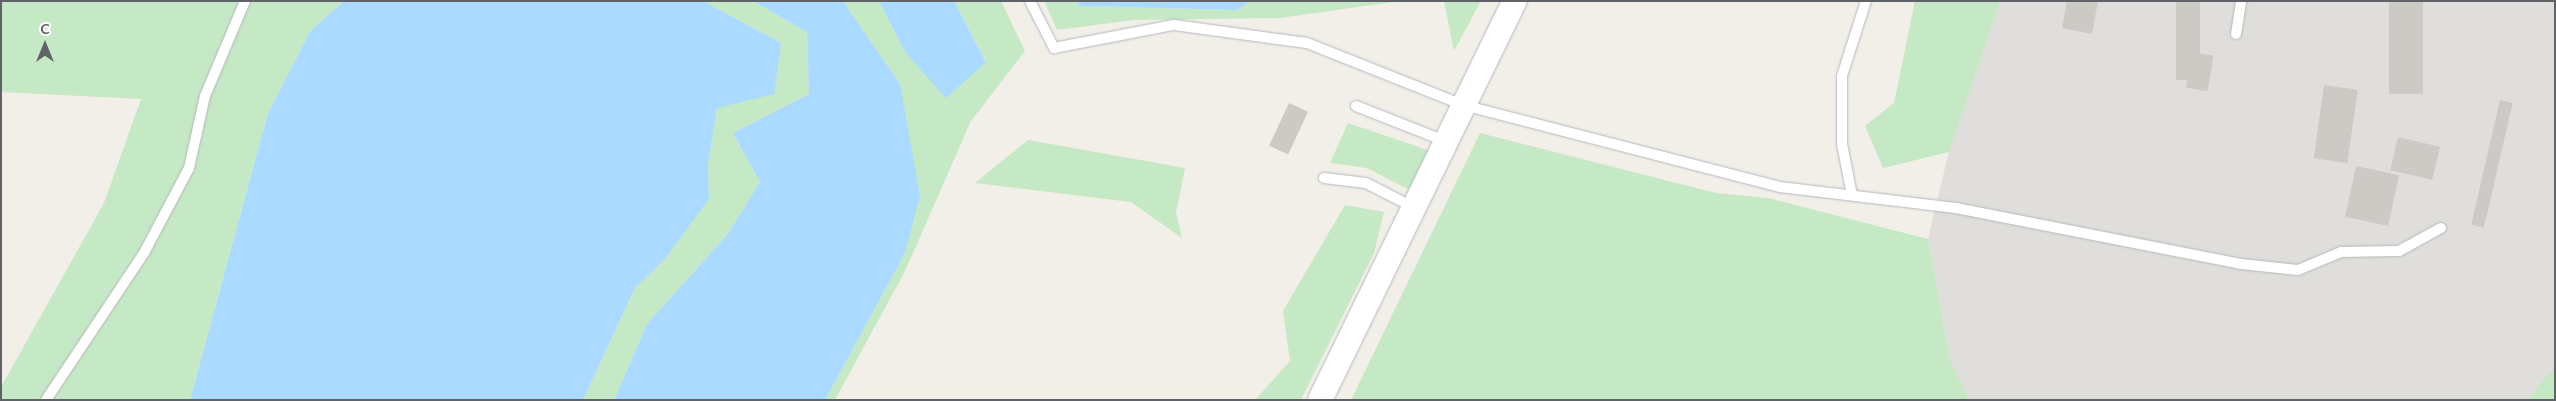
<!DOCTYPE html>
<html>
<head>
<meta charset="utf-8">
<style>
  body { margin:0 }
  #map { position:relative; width:2556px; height:401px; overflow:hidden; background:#f1efe8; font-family:"Nunito Sans",sans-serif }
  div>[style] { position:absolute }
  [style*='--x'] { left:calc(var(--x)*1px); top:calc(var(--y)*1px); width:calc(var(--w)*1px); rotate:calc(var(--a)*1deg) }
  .industrial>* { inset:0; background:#e0deda }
  .green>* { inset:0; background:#c5e8c5 }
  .water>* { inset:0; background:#aadaff }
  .building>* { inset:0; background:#cccac5; transform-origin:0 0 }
  .roads { filter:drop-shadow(0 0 1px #b5b8bc) drop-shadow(0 0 1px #b5b8bc) }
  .service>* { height:10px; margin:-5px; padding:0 5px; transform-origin:5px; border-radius:5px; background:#fff }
  .tertiary>* { height:24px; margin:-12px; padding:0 12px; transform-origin:12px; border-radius:12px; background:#fff }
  span { translate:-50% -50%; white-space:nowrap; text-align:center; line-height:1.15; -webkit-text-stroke:4px #fff; paint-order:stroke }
  .frame { position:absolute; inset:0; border:2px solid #5f6368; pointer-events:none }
  .north { position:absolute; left:20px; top:20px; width:50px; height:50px; -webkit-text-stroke:4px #fff; paint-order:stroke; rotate:0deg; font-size:14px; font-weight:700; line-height:20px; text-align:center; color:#5f6368 }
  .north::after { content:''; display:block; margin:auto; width:18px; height:22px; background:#5f6368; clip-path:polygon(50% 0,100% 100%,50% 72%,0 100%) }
</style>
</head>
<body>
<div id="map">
  <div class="industrial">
    <div style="clip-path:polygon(2000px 1px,2555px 1px,2555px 369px,2529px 400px,1969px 400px,1950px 360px,1928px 239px,1949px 151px)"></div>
  </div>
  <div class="green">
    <div style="clip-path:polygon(1px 1px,344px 1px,311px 30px,268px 113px,190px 400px,1px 400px,1px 387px,104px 203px,141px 99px,1px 92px)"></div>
    <div style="clip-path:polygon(703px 1px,753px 1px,807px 32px,809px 94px,733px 133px,760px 182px,727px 235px,647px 324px,614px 400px,583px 400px,635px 288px,665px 259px,709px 199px,708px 164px,717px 108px,781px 43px)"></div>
    <div style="clip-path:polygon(843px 1px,879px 1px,905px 52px,986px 61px,954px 1px,1001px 1px,1025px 51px,971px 121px,905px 271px,835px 400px,825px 400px,905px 253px,900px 84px)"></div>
    <div style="clip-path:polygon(1044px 1px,1077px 1px,1079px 6px,1237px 10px,1250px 1px,1400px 1px,1280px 18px,1134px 20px,1057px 30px)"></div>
    <div style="clip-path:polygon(1444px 1px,1481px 1px,1454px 51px)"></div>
    <div style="clip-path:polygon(1915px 1px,2000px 1px,1949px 152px,1883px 168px,1865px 126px,1894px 103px)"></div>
    <div style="clip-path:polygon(1348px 123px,1439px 154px,1419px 195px,1367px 168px,1330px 163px)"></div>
    <div style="clip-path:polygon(1480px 133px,1716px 193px,1768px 198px,1928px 239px,1950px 360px,1969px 400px,1351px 400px)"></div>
    <div style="clip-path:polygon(1028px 140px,1185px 168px,1176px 213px,1182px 238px,1131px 202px,975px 183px)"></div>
    <div style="clip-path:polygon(1345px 205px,1384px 212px,1374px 253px,1301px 400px,1255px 400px,1290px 361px,1283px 311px)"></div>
    <div style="clip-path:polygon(2555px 369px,2555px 400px,2529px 400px,2545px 377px)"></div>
  </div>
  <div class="water">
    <div style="clip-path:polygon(344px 1px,703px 1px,781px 43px,774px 94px,717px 108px,708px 164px,709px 199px,665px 259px,635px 288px,583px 400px,190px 400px,268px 113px,311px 30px)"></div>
    <div style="clip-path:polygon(753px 1px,843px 1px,900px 84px,920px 196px,905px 253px,825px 400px,614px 400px,647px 324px,727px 235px,760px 182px,733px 133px,809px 94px,807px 32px)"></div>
    <div style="clip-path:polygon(879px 1px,954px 1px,986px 62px,946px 98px,905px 52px)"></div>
    <div style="clip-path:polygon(1077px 1px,1250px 1px,1237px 10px,1079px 6px)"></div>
  </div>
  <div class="building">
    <div style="clip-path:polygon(2067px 1px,2098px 1px,2092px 34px,2062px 28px)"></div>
    <div style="left:2176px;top:1px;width:24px;height:79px"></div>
    <div style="left:2389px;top:1px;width:34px;height:93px"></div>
    <div style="left:2192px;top:52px;width:22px;height:36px;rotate:10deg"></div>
    <div style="left:2324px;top:85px;width:34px;height:74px;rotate:8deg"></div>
    <div style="left:2500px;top:100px;width:13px;height:128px;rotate:13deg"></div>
    <div style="left:1289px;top:103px;width:21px;height:47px;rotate:25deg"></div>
    <div style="left:2398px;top:137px;width:43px;height:34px;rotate:13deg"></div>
    <div style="left:2356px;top:166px;width:44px;height:52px;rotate:12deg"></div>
  </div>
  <div class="roads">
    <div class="service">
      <div style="--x:1030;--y:1;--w:53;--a:62.9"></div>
      <div style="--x:1054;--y:48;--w:122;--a:-10.9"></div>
      <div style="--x:1174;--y:25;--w:134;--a:7.7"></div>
      <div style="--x:1307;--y:43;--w:168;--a:21.7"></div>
      <div style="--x:1463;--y:105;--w:327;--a:14.5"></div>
      <div style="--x:1780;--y:187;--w:177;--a:6.8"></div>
      <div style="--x:1956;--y:208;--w:290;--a:11.1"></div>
      <div style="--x:2241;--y:264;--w:57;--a:6"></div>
      <div style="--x:2298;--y:270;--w:47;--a:-22.7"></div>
      <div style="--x:2341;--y:252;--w:58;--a:-1"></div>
      <div style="--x:2399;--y:251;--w:48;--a:-28.7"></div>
      <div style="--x:2236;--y:34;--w:33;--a:-81"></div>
      <div style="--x:1356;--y:106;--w:96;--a:21.5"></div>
      <div style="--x:1324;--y:178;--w:42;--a:6.8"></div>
      <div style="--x:1366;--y:183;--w:53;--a:27.1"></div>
      <div style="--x:1852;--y:195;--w:52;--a:-101.1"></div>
      <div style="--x:1842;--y:144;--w:68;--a:-90"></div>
      <div style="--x:1842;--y:76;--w:79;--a:-72.3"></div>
      <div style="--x:46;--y:400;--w:177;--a:-56.3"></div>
      <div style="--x:144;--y:253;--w:96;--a:-62.1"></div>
      <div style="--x:189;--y:168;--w:74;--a:-77.5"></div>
      <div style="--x:205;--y:96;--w:103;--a:-67.2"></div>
    </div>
    <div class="tertiary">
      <div style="--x:1320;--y:400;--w:444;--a:-64"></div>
    </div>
  </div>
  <div class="frame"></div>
  <div class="north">С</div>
</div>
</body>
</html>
